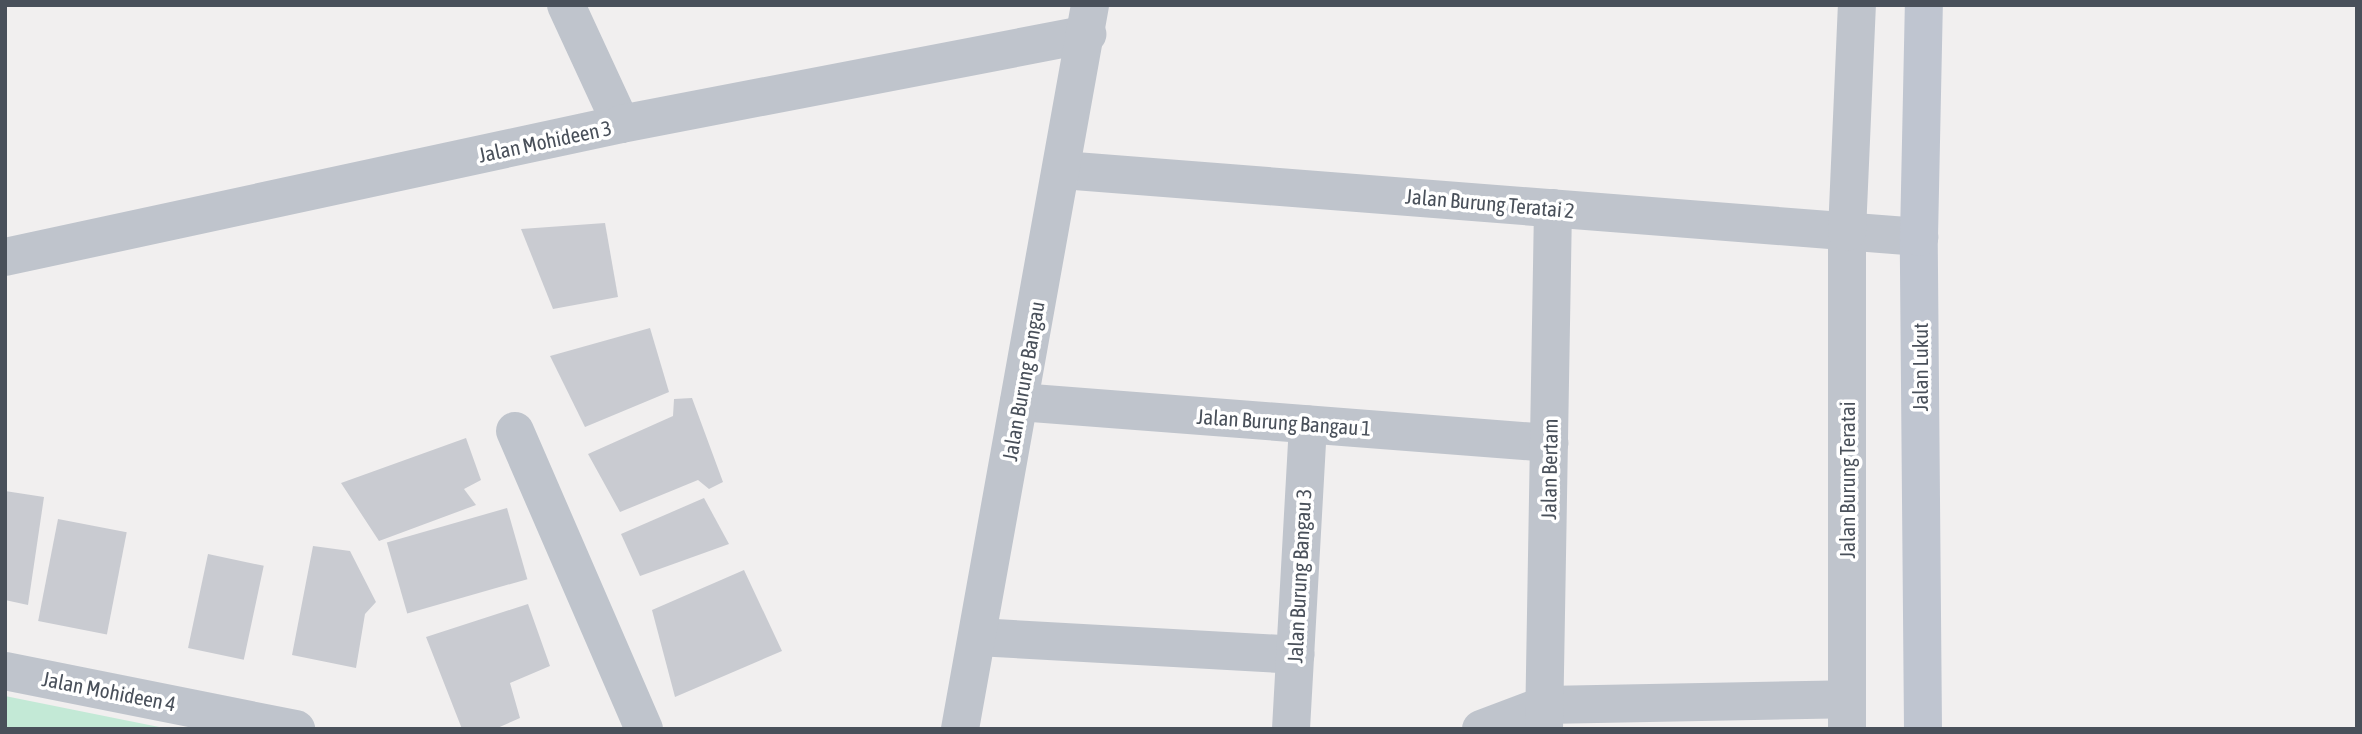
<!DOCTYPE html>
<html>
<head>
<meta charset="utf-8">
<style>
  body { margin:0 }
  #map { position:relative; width:2362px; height:734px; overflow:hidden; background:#f1efef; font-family:"Asap Condensed",sans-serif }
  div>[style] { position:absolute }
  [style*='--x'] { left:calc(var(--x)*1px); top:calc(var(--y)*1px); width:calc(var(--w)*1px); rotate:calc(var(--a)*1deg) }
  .green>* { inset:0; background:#c3e9d6 }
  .building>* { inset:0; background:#c9cbd1; transform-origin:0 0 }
  .minor>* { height:38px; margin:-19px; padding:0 19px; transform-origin:19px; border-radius:19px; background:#bfc4cc }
  .secondary>* { height:38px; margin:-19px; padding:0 19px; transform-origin:19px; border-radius:19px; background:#bfc5d0 }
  span { translate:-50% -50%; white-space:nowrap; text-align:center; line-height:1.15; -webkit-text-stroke:7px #fff; paint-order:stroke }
  .street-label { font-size:21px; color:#49505a }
  .frame { position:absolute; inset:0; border:7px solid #49505a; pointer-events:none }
</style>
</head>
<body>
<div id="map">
  <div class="green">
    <div style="clip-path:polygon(5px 696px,169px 729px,5px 729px)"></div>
  </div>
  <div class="building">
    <div style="clip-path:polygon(605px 223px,618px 297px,553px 309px,521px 229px)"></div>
    <div style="clip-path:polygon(650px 328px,669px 392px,585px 427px,550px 356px)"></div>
    <div style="clip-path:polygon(692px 398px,723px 482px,709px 489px,698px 480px,620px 512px,588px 454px,673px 416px,674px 399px)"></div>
    <div style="clip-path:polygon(466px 438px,481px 480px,464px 489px,476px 505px,379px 541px,341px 483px)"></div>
    <div style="clip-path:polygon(5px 491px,44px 497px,28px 605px,5px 600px)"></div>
    <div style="clip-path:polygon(704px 498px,729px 544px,640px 576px,621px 534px)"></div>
    <div style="left:507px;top:508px;width:74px;height:125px;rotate:74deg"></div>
    <div style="left:58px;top:519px;width:70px;height:104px;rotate:11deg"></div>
    <div style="clip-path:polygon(313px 546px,350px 551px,376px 602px,365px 614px,356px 668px,292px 655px)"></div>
    <div style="left:208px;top:554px;width:57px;height:96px;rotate:12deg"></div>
    <div style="clip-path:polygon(744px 570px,782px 651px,675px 697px,652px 610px)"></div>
    <div style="clip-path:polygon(528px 604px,550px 666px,510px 683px,520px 718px,495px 729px,462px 729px,426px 637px)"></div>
  </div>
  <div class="minor">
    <div style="--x:566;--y:5;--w:131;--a:65.2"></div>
    <div style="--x:1062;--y:170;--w:860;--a:4.47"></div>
    <div style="--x:5;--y:257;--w:630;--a:-12.18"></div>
    <div style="--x:621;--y:124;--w:475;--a:-10.9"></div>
    <div style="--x:1019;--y:402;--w:532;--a:4.42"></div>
    <div style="--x:515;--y:431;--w:325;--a:66.6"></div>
    <div style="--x:977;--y:637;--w:319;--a:3.2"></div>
    <div style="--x:5;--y:671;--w:297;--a:11.3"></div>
    <div style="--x:960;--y:729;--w:736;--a:-79.82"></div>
    <div style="--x:1291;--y:729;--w:305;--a:-86.8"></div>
    <div style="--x:1481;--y:729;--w:68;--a:-20.6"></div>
    <div style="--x:1545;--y:705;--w:302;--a:-1.1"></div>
    <div style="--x:1544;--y:729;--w:521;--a:-89.01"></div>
    <div style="--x:1847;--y:729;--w:497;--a:-90"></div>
    <div style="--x:1847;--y:232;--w:227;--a:-87.5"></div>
  </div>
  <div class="secondary">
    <div style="--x:1923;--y:729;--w:492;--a:-90.5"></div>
    <div style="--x:1919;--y:237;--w:232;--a:-88.8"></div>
  </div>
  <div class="street-label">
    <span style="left:545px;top:141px;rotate:-12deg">Jalan Mohideen 3</span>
    <span style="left:1490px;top:203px;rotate:5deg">Jalan Burung Teratai 2</span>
    <span style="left:1920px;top:367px;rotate:-90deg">Jalan Lukut</span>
    <span style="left:1023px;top:381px;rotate:-80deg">Jalan Burung Bangau</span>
    <span style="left:1284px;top:422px;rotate:4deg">Jalan Burung Bangau 1</span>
    <span style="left:1549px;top:469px;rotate:-89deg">Jalan Bertam</span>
    <span style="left:1847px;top:480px;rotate:-90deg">Jalan Burung Teratai</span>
    <span style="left:1299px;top:576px;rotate:-87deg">Jalan Burung Bangau 3</span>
    <span style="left:109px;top:691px;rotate:11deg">Jalan Mohideen 4</span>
  </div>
  <div class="frame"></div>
</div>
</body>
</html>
